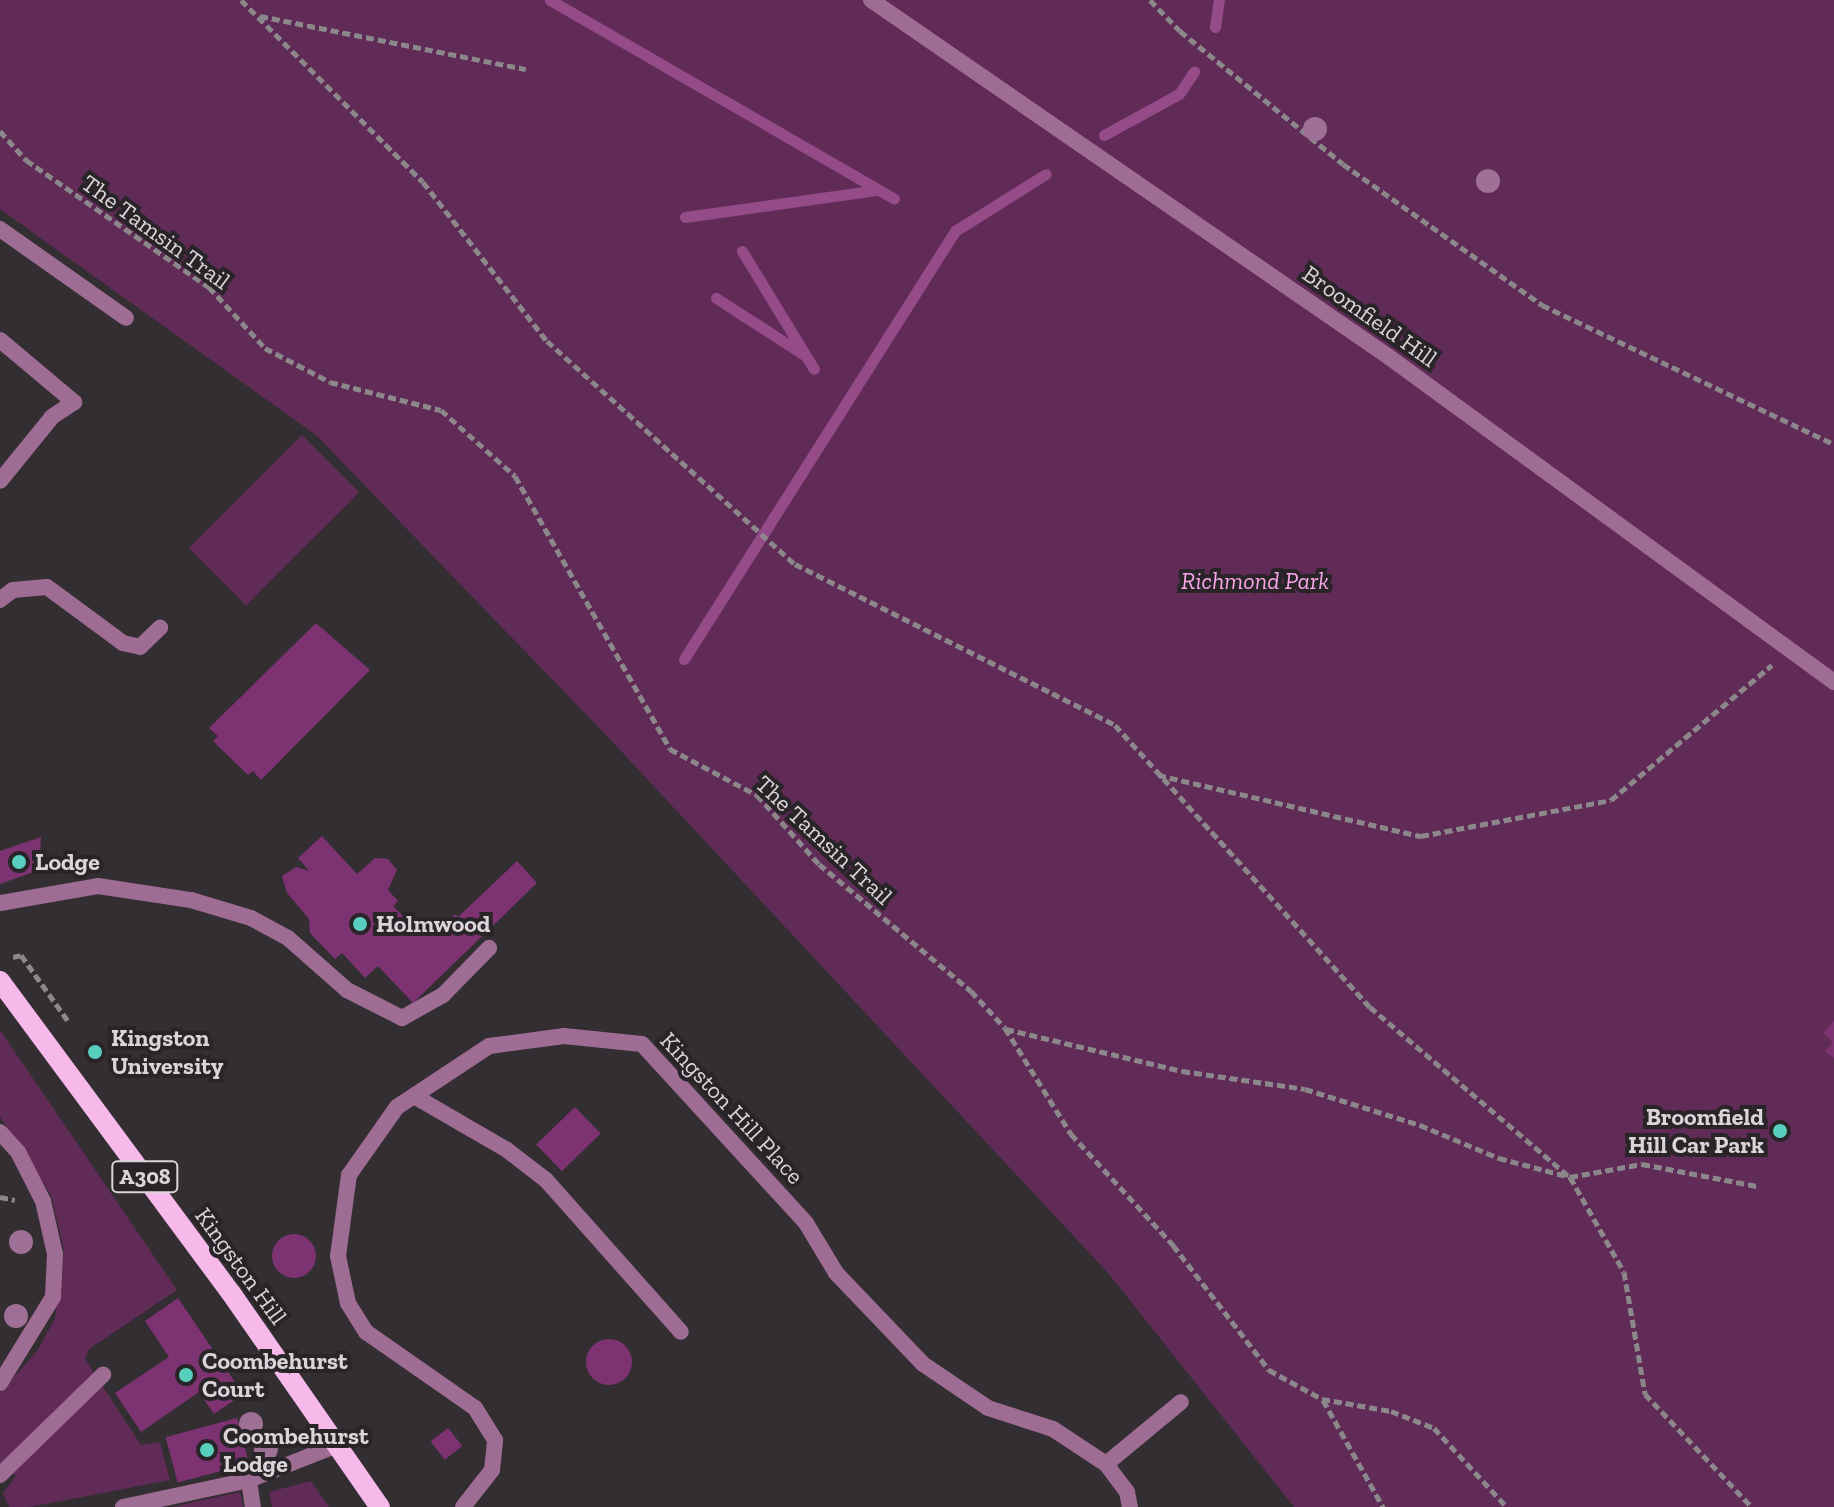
<!DOCTYPE html>
<html>
<head>
<meta charset="utf-8">
<style>
  body { margin:0 }
  #map { position:relative; width:1834px; height:1507px; overflow:hidden; background:#332e32; font-family:"Zilla Slab",serif }
  div>[style] { position:absolute }
  [style*='--x'] { left:calc(var(--x)*1px); top:calc(var(--y)*1px); width:calc(var(--w)*1px); rotate:calc(var(--a)*1deg) }
  .green>* { inset:0; background:#602c57; transform-origin:0 0 }
  .stream>* { height:11px; margin:-5.5px; padding:0 5.5px; transform-origin:5.5px; border-radius:5.5px; background:#964b89 }
  .building>* { inset:0; background:#7d3371; transform-origin:0 0 }
  .round { border-radius:50% }
  .path>* { height:5px; margin-top:-2.5px; transform-origin:0; background:repeating-linear-gradient(90deg,#8c878b 0 8px,transparent 0 12px) }
  .lane>* { height:16px; margin:-8px; padding:0 8px; transform-origin:8px; border-radius:8px; background:#9f6c94 }
  .street>* { height:16px; margin:-8px; padding:0 8px; transform-origin:8px; border-radius:8px; background:#9f6c94 }
  .primary>* { height:20px; margin:-10px; padding:0 10px; transform-origin:10px; border-radius:10px; background:#f7b8ea }
  .trees>* { width:24px; height:24px; margin:-12px; border-radius:50%; background:#9f7096 }
  .dots>* { width:22px; height:22px; translate:-50% -50%; box-sizing:border-box; border:4px solid #292428; border-radius:50% }
  span { translate:-50% -50%; white-space:nowrap; text-align:center; line-height:1.15; -webkit-text-stroke:8px #292428; paint-order:stroke }
  .shield-label span { padding:2px 6px; background:#292428; border:2px solid; border-radius:6px; -webkit-text-stroke-width:0 }
  .shield-label { font-size:22px; color:#d9d5d8; font-weight:700 }
  .street-label { font-size:24px; color:#d9d5d8 }
  .park-label { font-size:24px; color:#f8a6e7; font-style:italic }
  .poi-label { font-size:24px; color:#d9d5d8; font-weight:700 }
  .left { translate:0 -50%; text-align:left }
  .right { translate:-100% -50%; text-align:right }
</style>
</head>
<body>
<div id="map">
  <div class="green">
    <div style="clip-path:polygon(0 0,1834px 0,1834px 1507px,1294px 1507px,1109px 1274px,607px 736px,316px 435px,0 209px)"></div>
    <div style="left:302px;top:435px;width:81px;height:160px;rotate:45deg"></div>
    <div style="clip-path:polygon(0 1030px,177px 1290px,89px 1349px,85px 1359px,141px 1445px,160px 1442px,170px 1480px,30px 1507px,9px 1507px,3px 1493px,16px 1476px,0 1462px,0 1393px,37px 1351px,55px 1319px,64px 1250px,51px 1195px,0 1117px)"></div>
    <div style="clip-path:polygon(311px 1481px,329px 1507px,272px 1507px,269px 1492px)"></div>
    <div style="clip-path:polygon(240px 1492px,243px 1507px,173px 1507px,185px 1504px)"></div>
  </div>
  <div class="stream">
    <div style="--x:550;--y:0;--w:397;--a:30"></div>
    <div style="--x:1215;--y:27;--w:27;--a:-82"></div>
    <div style="--x:1104;--y:135;--w:85;--a:-28.7"></div>
    <div style="--x:1179;--y:94;--w:27;--a:-56"></div>
    <div style="--x:685;--y:217;--w:195;--a:-8"></div>
    <div style="--x:742;--y:251;--w:138;--a:58.6"></div>
    <div style="--x:716;--y:298;--w:103;--a:32.8"></div>
    <div style="--x:684;--y:659;--w:507;--a:-57.66"></div>
    <div style="--x:955;--y:231;--w:107;--a:-32.1"></div>
  </div>
  <div class="building">
    <div style="clip-path:polygon(316px 623px,370px 670px,261px 780px,253px 771px,248px 775px,213px 741px,218px 736px,209px 728px)"></div>
    <div style="clip-path:polygon(322px 836px,357px 874px,375px 858px,388px 859px,397px 870px,388px 890px,398px 901px,393px 906px,418px 931px,431px 918px,440px 928px,455px 914px,458px 917px,517px 861px,537px 883px,413px 1003px,378px 966px,365px 978px,342px 953px,335px 959px,310px 933px,309px 919px,287px 893px,282px 876px,296px 867px,309px 871px,298px 858px)"></div>
    <div style="clip-path:polygon(41px 837px,39px 870px,0 884px,0 851px)"></div>
    <div style="clip-path:polygon(1834px 1021px,1834px 1058px,1825px 1051px,1833px 1042px,1823px 1033px)"></div>
    <div style="left:575px;top:1107px;width:37px;height:54px;rotate:46deg"></div>
    <div class="round" style="left:272px;top:1234px;width:44px;height:44px"></div>
    <div style="clip-path:polygon(178px 1298px,243px 1394px,214px 1414px,199px 1392px,141px 1432px,115px 1393px,169px 1357px,145px 1321px)"></div>
    <div class="round" style="left:586px;top:1339px;width:46px;height:46px"></div>
    <div style="left:237px;top:1418px;width:47px;height:74px;rotate:75deg"></div>
    <div style="left:448px;top:1428px;width:23px;height:22px;rotate:52deg"></div>
  </div>
  <div class="path">
    <div style="--x:241;--y:0;--w:257;--a:45"></div>
    <div style="--x:423;--y:182;--w:202;--a:52.1"></div>
    <div style="--x:547;--y:341;--w:334;--a:42"></div>
    <div style="--x:795;--y:564;--w:358;--a:26.7"></div>
    <div style="--x:1115;--y:725;--w:380;--a:47.9"></div>
    <div style="--x:1370;--y:1007;--w:262;--a:40.4"></div>
    <div style="--x:1570;--y:1177;--w:109;--a:60.4"></div>
    <div style="--x:1624;--y:1272;--w:124;--a:80.2"></div>
    <div style="--x:1645;--y:1394;--w:156;--a:46.6"></div>
    <div style="--x:1150;--y:0;--w:43;--a:45.9"></div>
    <div style="--x:1180;--y:31;--w:210;--a:39.2"></div>
    <div style="--x:1343;--y:164;--w:244;--a:35.3"></div>
    <div style="--x:1542;--y:305;--w:323;--a:25.5"></div>
    <div style="--x:260;--y:16;--w:271;--a:11.3"></div>
    <div style="--x:0;--y:131;--w:39;--a:48"></div>
    <div style="--x:26;--y:160;--w:223;--a:34.8"></div>
    <div style="--x:209;--y:287;--w:83;--a:47.4"></div>
    <div style="--x:265;--y:348;--w:73;--a:27.6"></div>
    <div style="--x:330;--y:382;--w:114;--a:14.2"></div>
    <div style="--x:441;--y:410;--w:99;--a:41.7"></div>
    <div style="--x:515;--y:476;--w:314;--a:60.4"></div>
    <div style="--x:670;--y:749;--w:98;--a:27.9"></div>
    <div style="--x:757;--y:795;--w:93;--a:48.1"></div>
    <div style="--x:819;--y:864;--w:198;--a:39.9"></div>
    <div style="--x:971;--y:991;--w:50;--a:47.4"></div>
    <div style="--x:1005;--y:1028;--w:125;--a:58.1"></div>
    <div style="--x:1071;--y:1134;--w:151;--a:47.4"></div>
    <div style="--x:1173;--y:1245;--w:158;--a:52.5"></div>
    <div style="--x:1269;--y:1370;--w:60;--a:28.7"></div>
    <div style="--x:1322;--y:1399;--w:70;--a:9.9"></div>
    <div style="--x:1391;--y:1411;--w:46;--a:21.6"></div>
    <div style="--x:1434;--y:1428;--w:108;--a:47.3"></div>
    <div style="--x:1158;--y:775;--w:270;--a:13.1"></div>
    <div style="--x:1421;--y:836;--w:193;--a:-10.7"></div>
    <div style="--x:1611;--y:800;--w:210;--a:-40"></div>
    <div style="--x:13;--y:957;--w:8;--a:-14"></div>
    <div style="--x:21;--y:955;--w:81;--a:54.5"></div>
    <div style="--x:1006;--y:1029;--w:181;--a:13.4"></div>
    <div style="--x:1182;--y:1071;--w:124;--a:8.3"></div>
    <div style="--x:1305;--y:1089;--w:121;--a:17.4"></div>
    <div style="--x:1420;--y:1125;--w:86;--a:22.7"></div>
    <div style="--x:1499;--y:1158;--w:73;--a:15"></div>
    <div style="--x:1570;--y:1177;--w:73;--a:-10.2"></div>
    <div style="--x:1642;--y:1164;--w:117;--a:10.8"></div>
    <div style="--x:0;--y:1197;--w:15;--a:11"></div>
    <div style="--x:1323;--y:1400;--w:123;--a:60.7"></div>
  </div>
  <div class="lane">
    <div style="--x:0;--y:229;--w:154;--a:35.2"></div>
    <div style="--x:0;--y:340;--w:97;--a:40"></div>
    <div style="--x:74;--y:402;--w:27;--a:146"></div>
    <div style="--x:52;--y:417;--w:82;--a:129.1"></div>
    <div style="--x:0;--y:600;--w:16;--a:-38"></div>
    <div style="--x:13;--y:590;--w:34;--a:-5"></div>
    <div style="--x:47;--y:587;--w:94;--a:36.4"></div>
    <div style="--x:123;--y:643;--w:17;--a:13"></div>
    <div style="--x:140;--y:647;--w:28;--a:-44"></div>
    <div style="--x:0;--y:903;--w:99;--a:-9.8"></div>
    <div style="--x:98;--y:886;--w:94;--a:8.6"></div>
    <div style="--x:191;--y:900;--w:63;--a:16.7"></div>
    <div style="--x:251;--y:918;--w:42;--a:28.4"></div>
    <div style="--x:288;--y:938;--w:79;--a:41.4"></div>
    <div style="--x:347;--y:990;--w:62;--a:27"></div>
    <div style="--x:402;--y:1018;--w:47;--a:-29.3"></div>
    <div style="--x:443;--y:995;--w:66;--a:-45.6"></div>
    <div style="--x:414;--y:1096;--w:108;--a:30.1"></div>
    <div style="--x:507;--y:1150;--w:49;--a:37.6"></div>
    <div style="--x:546;--y:1180;--w:203;--a:48.4"></div>
    <div style="--x:1106;--y:1464;--w:97;--a:-39.6"></div>
    <div style="--x:463;--y:1507;--w:47;--a:-51.9"></div>
    <div style="--x:492;--y:1470;--w:30;--a:-84"></div>
    <div style="--x:495;--y:1440;--w:38;--a:-122"></div>
    <div style="--x:475;--y:1408;--w:133;--a:-145.1"></div>
    <div style="--x:366;--y:1332;--w:34;--a:-122"></div>
    <div style="--x:348;--y:1303;--w:48;--a:-102"></div>
    <div style="--x:338;--y:1256;--w:82;--a:-82.3"></div>
    <div style="--x:349;--y:1175;--w:83;--a:-54.8"></div>
    <div style="--x:397;--y:1107;--w:110;--a:-33.5"></div>
    <div style="--x:489;--y:1046;--w:76;--a:-7.6"></div>
    <div style="--x:564;--y:1036;--w:78;--a:5.9"></div>
    <div style="--x:642;--y:1044;--w:243;--a:47.5"></div>
    <div style="--x:806;--y:1223;--w:58;--a:59"></div>
    <div style="--x:836;--y:1273;--w:126;--a:46.3"></div>
    <div style="--x:923;--y:1364;--w:78;--a:34.1"></div>
    <div style="--x:988;--y:1408;--w:68;--a:17.9"></div>
    <div style="--x:1053;--y:1429;--w:64;--a:33.4"></div>
    <div style="--x:1106;--y:1464;--w:35;--a:53"></div>
    <div style="--x:1127;--y:1492;--w:15;--a:79"></div>
  </div>
  <div class="street">
    <div style="--x:871;--y:0;--w:629;--a:34.57"></div>
    <div style="--x:1389;--y:357;--w:551;--a:36.14"></div>
    <div style="--x:0;--y:1132;--w:27;--a:48"></div>
    <div style="--x:18;--y:1152;--w:55;--a:63"></div>
    <div style="--x:43;--y:1201;--w:54;--a:77.2"></div>
    <div style="--x:55;--y:1254;--w:43;--a:92.7"></div>
    <div style="--x:53;--y:1297;--w:101;--a:121.6"></div>
    <div style="--x:0;--y:1475;--w:144;--a:-44.2"></div>
    <div style="--x:249;--y:1480;--w:27;--a:82"></div>
    <div style="--x:123;--y:1507;--w:129;--a:-12.1"></div>
    <div style="--x:249;--y:1480;--w:92;--a:-21.6"></div>
  </div>
  <div class="primary">
    <div style="--x:0;--y:981;--w:388;--a:53.5"></div>
    <div style="--x:231;--y:1293;--w:261;--a:55.2"></div>
  </div>
  <div class="trees">
    <div style="left:1315px;top:129px"></div>
    <div style="left:1488px;top:181px"></div>
    <div style="left:21px;top:1242px"></div>
    <div style="left:16px;top:1316px"></div>
    <div style="left:251px;top:1424px"></div>
    <div style="left:266px;top:1449px"></div>
  </div>
  <div class="dots">
    <div style="left:19px;top:862px;background:#58cebf"></div>
    <div style="left:360px;top:924px;background:#58cebf"></div>
    <div style="left:95px;top:1052px;background:#58cebf"></div>
    <div style="left:1780px;top:1131px;background:#58cebf"></div>
    <div style="left:186px;top:1375px;background:#58cebf"></div>
    <div style="left:207px;top:1450px;background:#58cebf"></div>
  </div>
  <div class="shield-label">
    <span style="left:145px;top:1177px">A308</span>
  </div>
  <div class="street-label">
    <span style="left:156px;top:232px;rotate:36deg">The Tamsin Trail</span>
    <span style="left:1370px;top:316px;rotate:35deg">Broomfield Hill</span>
    <span style="left:824px;top:840px;rotate:43deg">The Tamsin Trail</span>
    <span style="left:732px;top:1108px;rotate:47deg">Kingston Hill Place</span>
    <span style="left:241px;top:1266px;rotate:54deg">Kingston Hill</span>
  </div>
  <div class="park-label">
    <span style="left:1255px;top:581px">Richmond Park</span>
  </div>
  <div class="poi-label">
    <span class="left" style="left:35px;top:862px">Lodge</span>
    <span class="left" style="left:376px;top:924px">Holmwood</span>
    <span class="left" style="left:111px;top:1052px">Kingston<br>University</span>
    <span class="right" style="left:1764px;top:1131px">Broomfield<br>Hill Car Park</span>
    <span class="left" style="left:202px;top:1375px">Coombehurst<br>Court</span>
    <span class="left" style="left:223px;top:1450px">Coombehurst<br>Lodge</span>
  </div>
</div>
</body>
</html>
